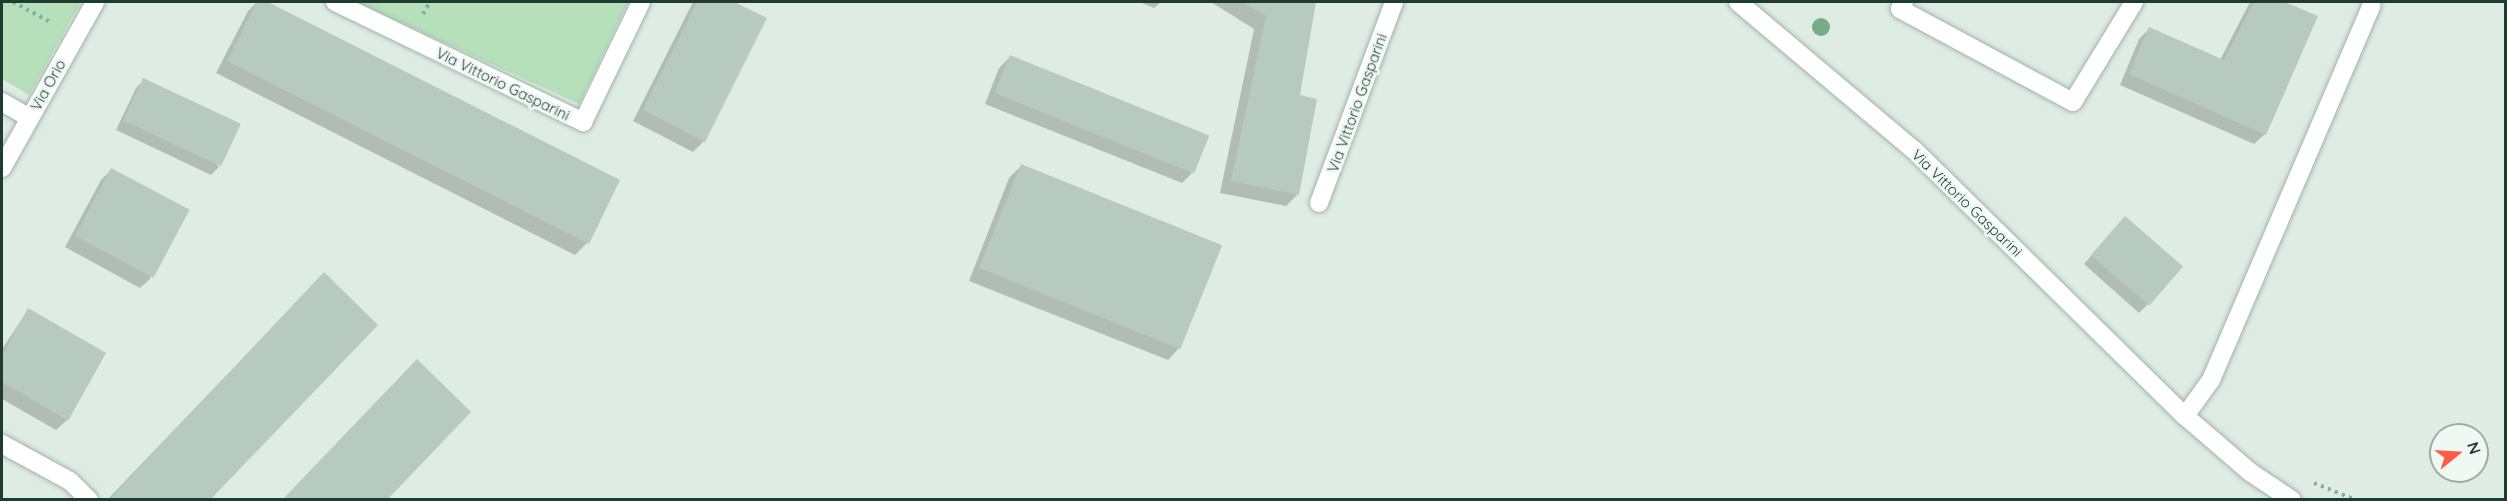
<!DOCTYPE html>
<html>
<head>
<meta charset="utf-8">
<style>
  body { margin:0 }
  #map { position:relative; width:2507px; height:501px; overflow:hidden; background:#dfece4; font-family:Quicksand,sans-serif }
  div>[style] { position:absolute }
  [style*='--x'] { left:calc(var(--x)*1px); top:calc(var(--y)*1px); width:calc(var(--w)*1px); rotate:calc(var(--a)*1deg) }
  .green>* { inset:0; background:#b5e0ba }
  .shadow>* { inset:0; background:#0003 }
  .building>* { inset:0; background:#b7cabf; transform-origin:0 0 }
  .path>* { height:4px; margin-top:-2px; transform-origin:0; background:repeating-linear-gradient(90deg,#7cb399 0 3px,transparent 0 7.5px) }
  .roads { filter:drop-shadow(0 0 2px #a1b4aa) drop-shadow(0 0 2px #a1b4aa) }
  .street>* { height:18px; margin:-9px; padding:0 9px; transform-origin:9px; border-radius:9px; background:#fff }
  .secondary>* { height:18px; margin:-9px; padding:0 9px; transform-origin:9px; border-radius:9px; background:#fff }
  .trees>* { width:18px; height:18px; margin:-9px; border-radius:50%; background:#78ac85 }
  span { translate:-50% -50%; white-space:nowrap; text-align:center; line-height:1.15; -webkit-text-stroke:6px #f0f8f3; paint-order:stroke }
  .street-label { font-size:15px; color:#1e3d30 }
  .frame { position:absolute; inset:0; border:3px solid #1e3d30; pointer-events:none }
  .north { position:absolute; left:2429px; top:423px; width:60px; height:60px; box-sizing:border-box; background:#f0f8f3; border:2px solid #9cada5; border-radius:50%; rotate:72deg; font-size:16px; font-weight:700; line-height:24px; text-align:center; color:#1e3d30 }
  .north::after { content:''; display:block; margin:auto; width:21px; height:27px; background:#ff5b4a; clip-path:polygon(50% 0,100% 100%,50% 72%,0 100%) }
</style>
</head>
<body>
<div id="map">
  <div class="green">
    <div style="clip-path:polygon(2px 2px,81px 2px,29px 95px,2px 79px)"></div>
    <div style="clip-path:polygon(356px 2px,628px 2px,579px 104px)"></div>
  </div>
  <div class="shadow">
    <div style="clip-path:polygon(257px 2px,265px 2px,618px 181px,587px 243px,575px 255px,216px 73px,248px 11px)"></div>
    <div style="clip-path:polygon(693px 2px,731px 2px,765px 19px,704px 141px,693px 152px,633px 121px)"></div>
    <div style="clip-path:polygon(1140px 2px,1161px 2px,1154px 8px)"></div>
    <div style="clip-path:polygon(1211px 2px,1315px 2px,1299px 96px,1298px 194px,1286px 206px,1220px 193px,1254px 29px)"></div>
    <div style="clip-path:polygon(2250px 2px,2281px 2px,2316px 17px,2265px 134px,2254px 144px,2120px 85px,2139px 39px,2149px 29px,2220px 60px)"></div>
    <div style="clip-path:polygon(1010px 57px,1192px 173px,1182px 183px,985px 104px,999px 68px)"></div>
    <div style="clip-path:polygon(144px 80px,219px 167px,211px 175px,116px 130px,136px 88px)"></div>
    <div style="clip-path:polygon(1021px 166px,1180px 347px,1168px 360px,969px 281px,1009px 178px)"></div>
    <div style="clip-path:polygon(112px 169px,151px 278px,140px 288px,65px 247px,101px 180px)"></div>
    <div style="clip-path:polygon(2117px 226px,2147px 305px,2139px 313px,2084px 264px)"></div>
    <div style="clip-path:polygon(312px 286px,208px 500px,107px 500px)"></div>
    <div style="clip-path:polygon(28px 310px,67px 420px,56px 430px,2px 399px,2px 349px)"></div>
  </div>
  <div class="building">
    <div style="clip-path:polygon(257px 2px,268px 2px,620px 180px,589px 244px,227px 61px)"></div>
    <div style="clip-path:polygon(697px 2px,734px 2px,767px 18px,705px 142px,643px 110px)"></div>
    <div style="clip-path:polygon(1243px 2px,1316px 2px,1300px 95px,1317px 99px,1299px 195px,1231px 181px,1266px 16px)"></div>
    <div style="clip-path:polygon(2254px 2px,2285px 2px,2318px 16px,2266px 135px,2129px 74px,2149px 27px,2224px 60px)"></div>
    <div style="left:1010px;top:55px;width:215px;height:41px;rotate:22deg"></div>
    <div style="left:143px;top:78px;width:108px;height:47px;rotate:25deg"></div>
    <div style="left:1021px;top:164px;width:217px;height:112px;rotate:22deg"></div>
    <div style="left:111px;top:168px;width:89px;height:77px;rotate:28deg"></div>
    <div style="left:2125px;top:216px;width:77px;height:52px;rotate:41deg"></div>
    <div style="clip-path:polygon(324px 272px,378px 325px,210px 500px,109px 500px)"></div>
    <div style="clip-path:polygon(28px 308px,106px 353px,68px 421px,2px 382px,2px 355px)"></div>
    <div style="clip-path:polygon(417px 359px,471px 412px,387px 500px,282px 500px)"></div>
  </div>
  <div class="path">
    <div style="--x:13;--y:2;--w:44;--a:28.3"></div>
    <div style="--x:423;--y:14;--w:14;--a:-60"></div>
    <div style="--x:2314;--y:483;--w:45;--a:22"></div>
  </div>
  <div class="roads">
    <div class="street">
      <div style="--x:335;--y:2;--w:276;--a:25.8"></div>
      <div style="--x:583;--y:122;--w:133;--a:-64.2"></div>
      <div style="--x:1904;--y:2;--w:8;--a:120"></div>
      <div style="--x:1900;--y:9;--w:196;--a:28.3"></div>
      <div style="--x:2073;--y:102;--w:117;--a:-58.6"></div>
      <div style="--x:2;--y:102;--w:32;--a:30"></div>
      <div style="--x:1319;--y:203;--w:215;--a:-69.5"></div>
      <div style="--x:2185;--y:416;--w:44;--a:-54.2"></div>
      <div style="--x:2211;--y:380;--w:407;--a:-66.8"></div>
      <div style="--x:2;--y:444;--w:77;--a:28.6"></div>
      <div style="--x:70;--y:481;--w:27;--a:45"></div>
    </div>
    <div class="secondary">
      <div style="--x:1738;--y:2;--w:230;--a:40.1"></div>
      <div style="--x:1914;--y:150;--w:380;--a:44.5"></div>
      <div style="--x:2185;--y:416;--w:86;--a:40.7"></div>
      <div style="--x:2250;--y:472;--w:50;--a:33.7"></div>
      <div style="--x:2;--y:168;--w:190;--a:-60.7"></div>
    </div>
  </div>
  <div class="trees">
    <div style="left:1821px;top:27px"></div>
  </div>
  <div class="street-label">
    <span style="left:503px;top:84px;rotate:26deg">Via Vittorio Gasparini</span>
    <span style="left:48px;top:85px;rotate:-61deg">Via Orio</span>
    <span style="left:1357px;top:103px;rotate:-70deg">Via Vittorio Gasparini</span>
    <span style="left:1967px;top:203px;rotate:44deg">Via Vittorio Gasparini</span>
  </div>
  <div class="frame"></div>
  <div class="north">N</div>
</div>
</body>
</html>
